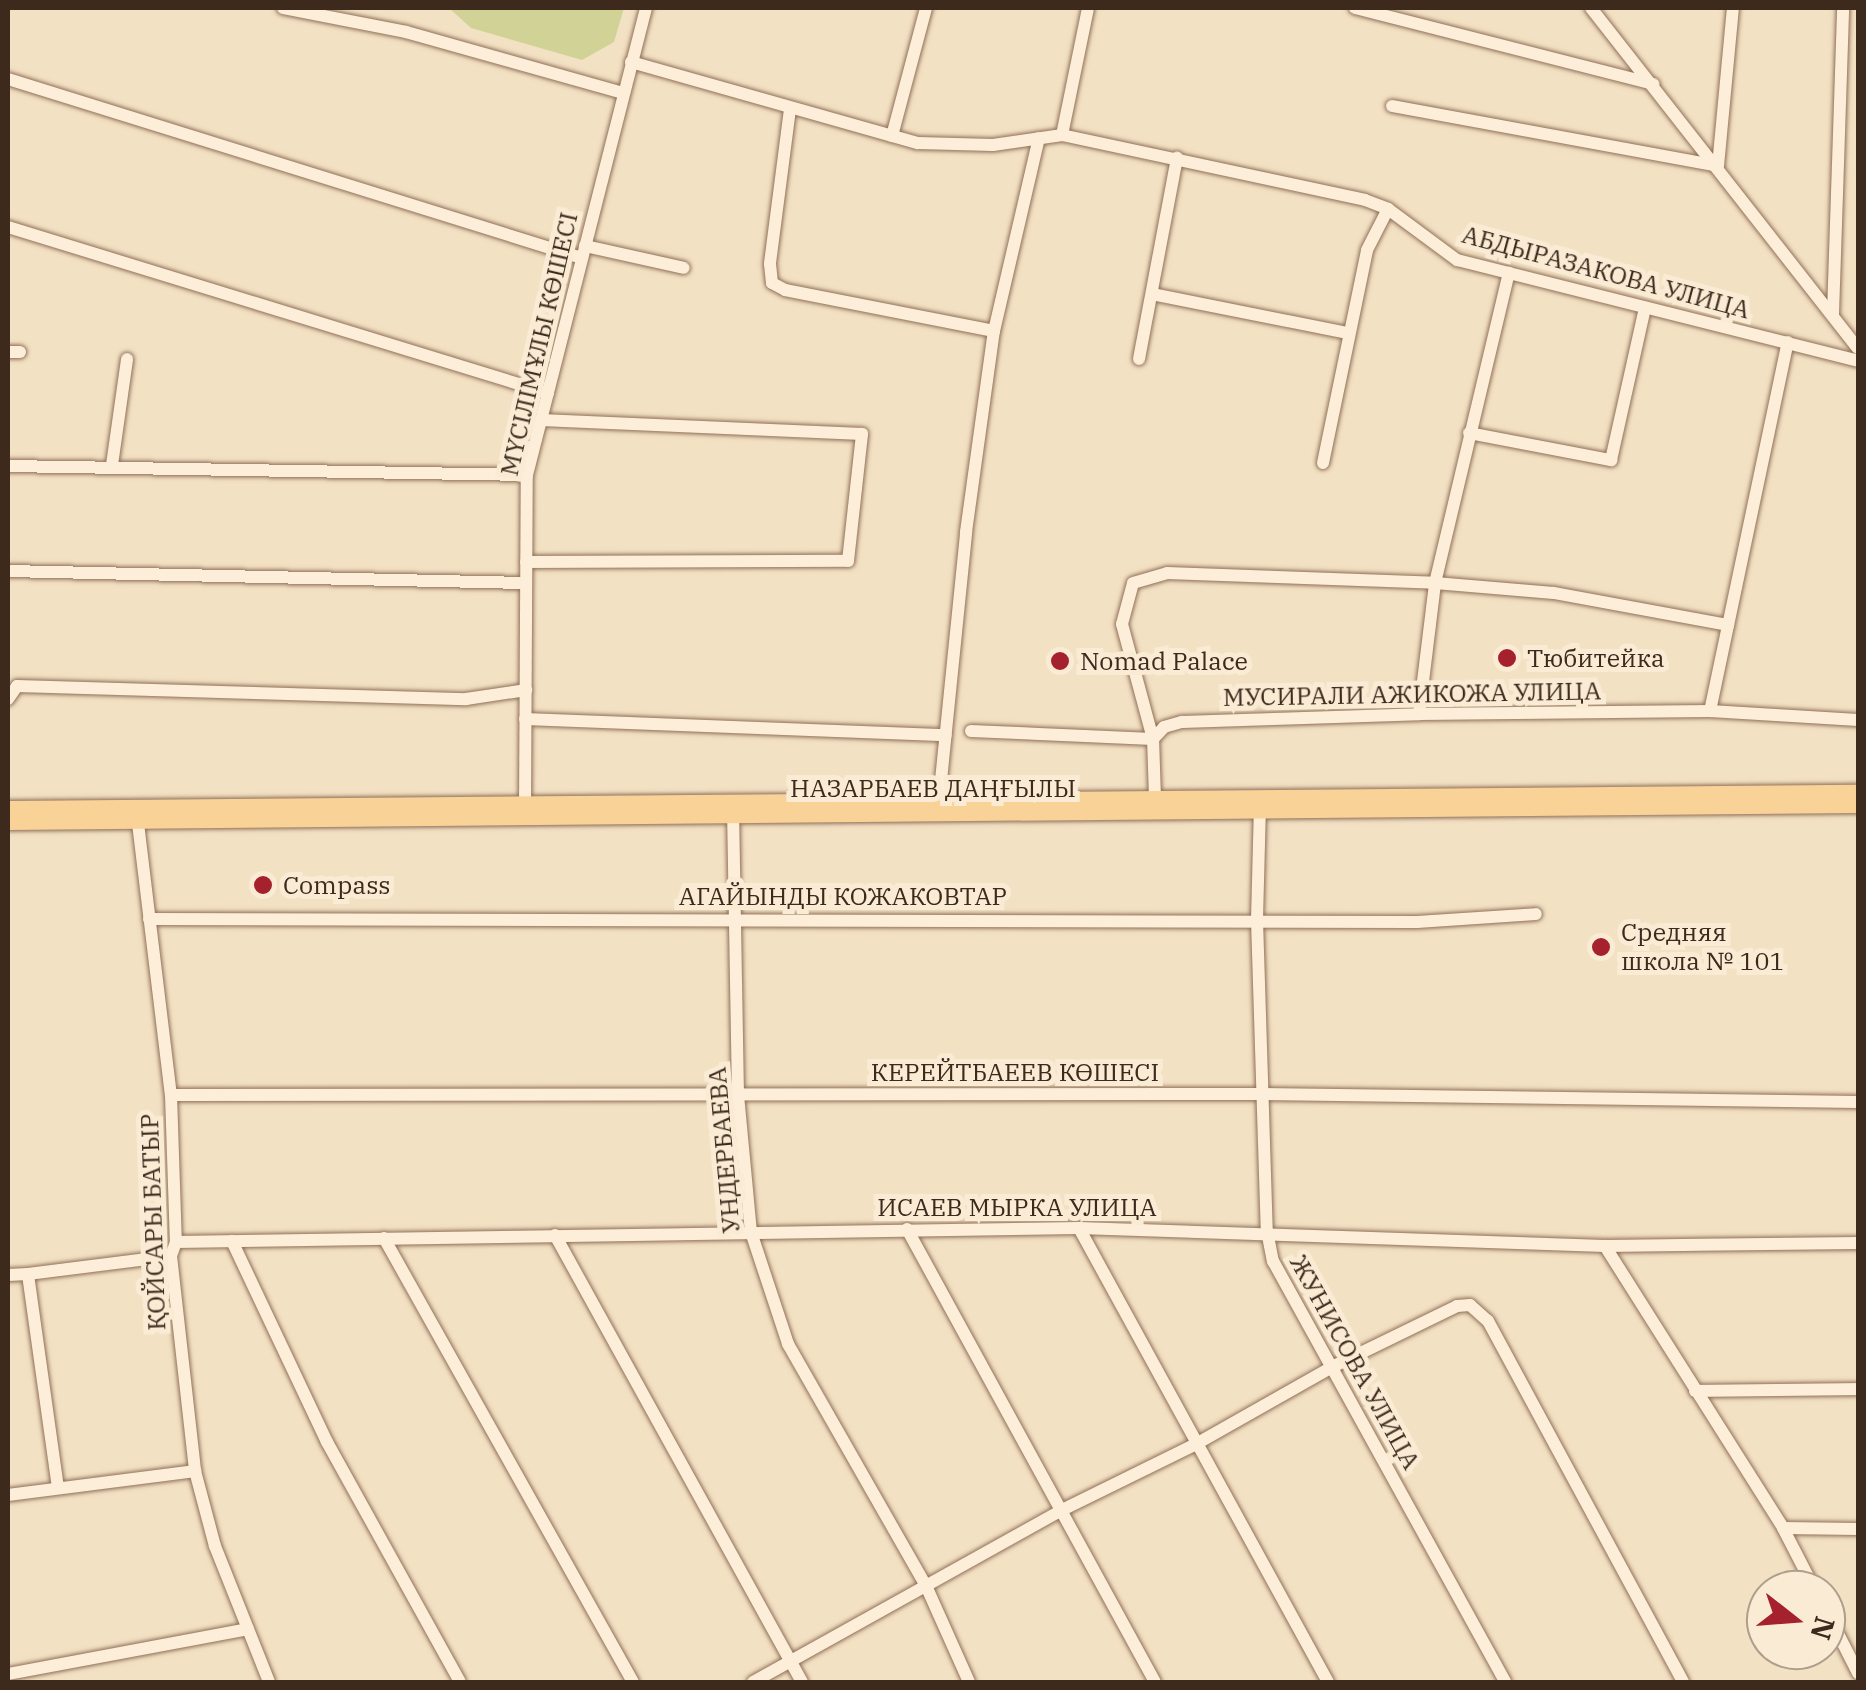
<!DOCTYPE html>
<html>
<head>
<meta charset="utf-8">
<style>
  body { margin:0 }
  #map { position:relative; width:1866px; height:1690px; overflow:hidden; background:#f3e1c4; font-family:"IBM Plex Serif",serif }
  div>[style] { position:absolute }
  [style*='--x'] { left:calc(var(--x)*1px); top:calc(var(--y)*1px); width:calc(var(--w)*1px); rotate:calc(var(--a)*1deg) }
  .green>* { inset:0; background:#d1d396 }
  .roads { filter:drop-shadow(0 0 2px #907058) drop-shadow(0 0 2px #907058) }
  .minor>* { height:12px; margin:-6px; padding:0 6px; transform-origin:6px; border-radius:6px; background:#fceed8 }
  .major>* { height:15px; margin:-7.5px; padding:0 7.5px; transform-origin:7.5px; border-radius:7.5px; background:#f9d298 }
  .dots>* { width:28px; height:28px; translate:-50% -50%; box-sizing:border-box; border:5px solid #f9ebd4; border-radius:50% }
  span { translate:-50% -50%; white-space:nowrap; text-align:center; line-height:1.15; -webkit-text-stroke:10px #f9ebd4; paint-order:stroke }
  .street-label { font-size:25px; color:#3e2a1d }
  .poi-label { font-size:25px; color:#3e2a1d }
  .left { translate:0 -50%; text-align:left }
  .frame { position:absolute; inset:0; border:10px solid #3e2a1d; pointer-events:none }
  .north { position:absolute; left:1746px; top:1570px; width:100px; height:100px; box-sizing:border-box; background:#f9ebd4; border:2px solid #ae9e8b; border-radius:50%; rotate:107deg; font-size:28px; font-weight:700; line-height:40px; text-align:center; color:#3e2a1d }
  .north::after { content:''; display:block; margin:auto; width:35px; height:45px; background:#a6212e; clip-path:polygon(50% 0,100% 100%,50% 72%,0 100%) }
</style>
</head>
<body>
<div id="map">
  <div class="green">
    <div style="clip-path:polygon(449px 8px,448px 8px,624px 8px,614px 42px,582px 60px,471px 28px)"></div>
  </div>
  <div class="roads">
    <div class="minor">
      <div style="--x:283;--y:8;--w:125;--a:11"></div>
      <div style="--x:406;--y:32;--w:225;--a:15.7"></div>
      <div style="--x:1355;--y:8;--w:308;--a:14.3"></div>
      <div style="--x:1591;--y:8;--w:432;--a:51.9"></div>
      <div style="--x:631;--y:62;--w:298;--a:15.8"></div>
      <div style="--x:918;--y:143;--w:75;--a:1.5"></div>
      <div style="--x:993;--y:145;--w:70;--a:-8.2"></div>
      <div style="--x:1062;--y:135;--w:310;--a:12.1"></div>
      <div style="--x:1365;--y:200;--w:25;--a:21"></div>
      <div style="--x:1388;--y:209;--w:86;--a:36.5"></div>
      <div style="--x:1457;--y:260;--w:414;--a:14.1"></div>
      <div style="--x:8;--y:79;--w:601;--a:17.32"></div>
      <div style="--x:1392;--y:106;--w:331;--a:10.4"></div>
      <div style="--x:1718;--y:166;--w:159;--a:-84.6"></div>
      <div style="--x:790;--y:109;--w:156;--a:97.4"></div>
      <div style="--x:770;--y:264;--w:19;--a:84"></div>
      <div style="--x:772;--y:283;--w:15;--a:28"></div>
      <div style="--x:785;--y:290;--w:213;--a:11.1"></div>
      <div style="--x:1062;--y:135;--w:130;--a:-78.4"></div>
      <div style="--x:892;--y:136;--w:132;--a:-75.1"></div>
      <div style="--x:8;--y:227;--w:565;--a:17.09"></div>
      <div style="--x:585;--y:246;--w:101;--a:12.5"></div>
      <div style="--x:1152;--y:294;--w:200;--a:11.3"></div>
      <div style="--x:1833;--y:314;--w:306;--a:-88.1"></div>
      <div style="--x:8;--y:352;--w:12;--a:0"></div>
      <div style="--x:1139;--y:359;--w:205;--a:-79.3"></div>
      <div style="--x:1469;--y:433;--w:145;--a:10.8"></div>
      <div style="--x:1611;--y:460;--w:156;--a:-77.4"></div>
      <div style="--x:1323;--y:463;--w:217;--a:-78.3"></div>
      <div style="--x:1367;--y:250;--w:46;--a:-62.9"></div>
      <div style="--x:112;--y:465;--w:107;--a:-81.9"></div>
      <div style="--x:8;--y:466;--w:519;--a:0.99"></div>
      <div style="--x:526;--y:562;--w:322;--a:-0.2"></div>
      <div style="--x:848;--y:561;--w:128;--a:-83.7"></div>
      <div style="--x:862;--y:434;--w:321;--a:-177.5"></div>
      <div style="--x:8;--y:571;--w:518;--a:1.33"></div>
      <div style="--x:8;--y:699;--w:16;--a:-55"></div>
      <div style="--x:17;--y:686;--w:449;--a:1.7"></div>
      <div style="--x:466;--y:699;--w:61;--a:-8.5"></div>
      <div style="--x:1710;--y:711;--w:377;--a:-78.1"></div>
      <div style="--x:1419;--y:714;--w:132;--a:-83"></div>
      <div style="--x:1435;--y:583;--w:319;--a:-76.6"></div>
      <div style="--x:525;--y:719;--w:421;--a:2.2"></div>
      <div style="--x:971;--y:731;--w:182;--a:2.5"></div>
      <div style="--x:1153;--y:739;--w:16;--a:-47"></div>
      <div style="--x:1164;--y:727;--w:19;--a:-16"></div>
      <div style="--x:1182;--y:722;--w:237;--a:-1.9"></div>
      <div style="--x:1419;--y:714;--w:291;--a:-0.6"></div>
      <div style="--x:1710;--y:711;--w:148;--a:3.5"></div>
      <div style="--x:1155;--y:798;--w:59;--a:-91.9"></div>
      <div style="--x:1153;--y:739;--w:119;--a:-105.1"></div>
      <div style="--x:1122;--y:624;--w:42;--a:-75"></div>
      <div style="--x:1133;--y:583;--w:35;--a:-16"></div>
      <div style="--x:1167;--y:573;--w:268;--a:2.1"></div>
      <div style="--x:1435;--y:583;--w:119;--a:4.8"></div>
      <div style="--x:1554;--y:593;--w:177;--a:10.4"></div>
      <div style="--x:939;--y:800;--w:269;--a:-84.2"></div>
      <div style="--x:966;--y:532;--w:203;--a:-82.1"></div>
      <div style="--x:994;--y:331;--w:198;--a:-76.9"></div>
      <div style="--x:1260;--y:805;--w:115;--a:91.5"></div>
      <div style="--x:1257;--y:920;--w:311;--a:88.2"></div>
      <div style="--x:1267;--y:1231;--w:31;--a:79"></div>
      <div style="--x:1273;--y:1261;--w:481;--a:61.1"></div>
      <div style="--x:733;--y:809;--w:286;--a:89"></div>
      <div style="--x:738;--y:1095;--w:138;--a:84.6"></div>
      <div style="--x:751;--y:1232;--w:118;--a:71.7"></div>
      <div style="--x:788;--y:1344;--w:281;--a:60.3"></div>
      <div style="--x:927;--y:1588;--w:103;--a:65.9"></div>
      <div style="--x:525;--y:810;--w:335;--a:-89.7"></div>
      <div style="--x:527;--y:475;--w:482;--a:-75.7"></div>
      <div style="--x:137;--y:815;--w:282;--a:83.1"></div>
      <div style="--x:171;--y:1095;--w:147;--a:88.1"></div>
      <div style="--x:176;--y:1242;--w:15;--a:110"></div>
      <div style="--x:171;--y:1256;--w:216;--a:83.6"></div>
      <div style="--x:195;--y:1471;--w:78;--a:75.1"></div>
      <div style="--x:215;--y:1546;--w:146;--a:68.3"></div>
      <div style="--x:149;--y:919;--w:1268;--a:0.14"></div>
      <div style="--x:1417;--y:922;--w:119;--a:-3.8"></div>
      <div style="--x:171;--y:1095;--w:1091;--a:-0.05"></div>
      <div style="--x:1262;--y:1094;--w:596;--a:0.77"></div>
      <div style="--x:1079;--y:1228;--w:518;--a:61.26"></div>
      <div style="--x:907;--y:1229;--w:516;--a:61.3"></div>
      <div style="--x:555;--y:1235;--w:511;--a:61.08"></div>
      <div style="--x:384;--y:1238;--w:509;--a:60.72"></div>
      <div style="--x:232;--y:1241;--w:222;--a:64.7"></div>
      <div style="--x:327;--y:1442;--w:274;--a:61"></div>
      <div style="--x:176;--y:1242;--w:903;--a:-0.89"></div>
      <div style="--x:1079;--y:1228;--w:526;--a:1.96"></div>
      <div style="--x:1605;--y:1246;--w:253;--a:-0.7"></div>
      <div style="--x:1605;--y:1246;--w:333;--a:57.7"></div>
      <div style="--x:1783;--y:1528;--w:70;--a:62.7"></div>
      <div style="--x:8;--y:1275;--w:20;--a:-3"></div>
      <div style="--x:1695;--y:1391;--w:163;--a:-0.7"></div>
      <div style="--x:58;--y:1488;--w:216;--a:-98"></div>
      <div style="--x:28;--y:1274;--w:144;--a:-7.2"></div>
      <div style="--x:8;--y:1495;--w:189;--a:-7.3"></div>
      <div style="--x:1783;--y:1528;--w:75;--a:0.8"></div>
      <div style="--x:1826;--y:1610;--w:71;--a:63.1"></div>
      <div style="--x:8;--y:1674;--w:244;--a:-10.6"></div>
      <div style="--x:753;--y:1682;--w:351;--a:-29.1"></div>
      <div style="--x:1060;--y:1511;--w:152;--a:-26.2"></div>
      <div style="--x:1196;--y:1444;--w:156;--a:-29.5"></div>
      <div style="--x:1332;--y:1367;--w:139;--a:-26"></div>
      <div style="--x:1457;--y:1306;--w:13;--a:-4"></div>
      <div style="--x:1470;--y:1305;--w:24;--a:42"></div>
      <div style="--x:1488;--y:1321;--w:410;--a:61.6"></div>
    </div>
    <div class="major">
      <div style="--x:8;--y:808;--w:1850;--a:-0.5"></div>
      <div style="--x:8;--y:822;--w:1850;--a:-0.53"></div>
    </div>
  </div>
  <div class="dots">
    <div style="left:1507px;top:658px;background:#a6212e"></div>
    <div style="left:1060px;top:661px;background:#a6212e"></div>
    <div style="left:263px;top:885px;background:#a6212e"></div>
    <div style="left:1601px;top:947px;background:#a6212e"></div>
  </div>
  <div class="street-label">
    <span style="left:1606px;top:272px;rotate:15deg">АБДЫРАЗАКОВА УЛИЦА</span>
    <span style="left:539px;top:344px;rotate:-77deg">МҮСІЛІМҰЛЫ КӨШЕСІ</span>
    <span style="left:1412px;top:694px;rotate:-1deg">МУСИРАЛИ АЖИКОЖА УЛИЦА</span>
    <span style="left:933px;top:788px">НАЗАРБАЕВ ДАҢҒЫЛЫ</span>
    <span style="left:843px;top:896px">АГАЙЫНДЫ КОЖАКОВТАР</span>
    <span style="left:1015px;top:1072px">КЕРЕЙТБАЕЕВ КӨШЕСІ</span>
    <span style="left:724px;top:1150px;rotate:-95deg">УНДЕРБАЕВА</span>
    <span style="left:1017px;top:1207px">ИСАЕВ МЫРКА УЛИЦА</span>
    <span style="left:153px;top:1222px;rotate:-92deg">ҚОЙСАРЫ БАТЫР</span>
    <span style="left:1355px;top:1362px;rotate:61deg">ЖУНИСОВА УЛИЦА</span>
  </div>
  <div class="poi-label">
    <span class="left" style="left:1527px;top:658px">Тюбитейка</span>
    <span class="left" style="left:1080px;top:661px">Nomad Palace</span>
    <span class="left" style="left:283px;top:885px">Compass</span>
    <span class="left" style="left:1621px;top:947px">Средняя<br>школа № 101</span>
  </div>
  <div class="frame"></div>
  <div class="north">N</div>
</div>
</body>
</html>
